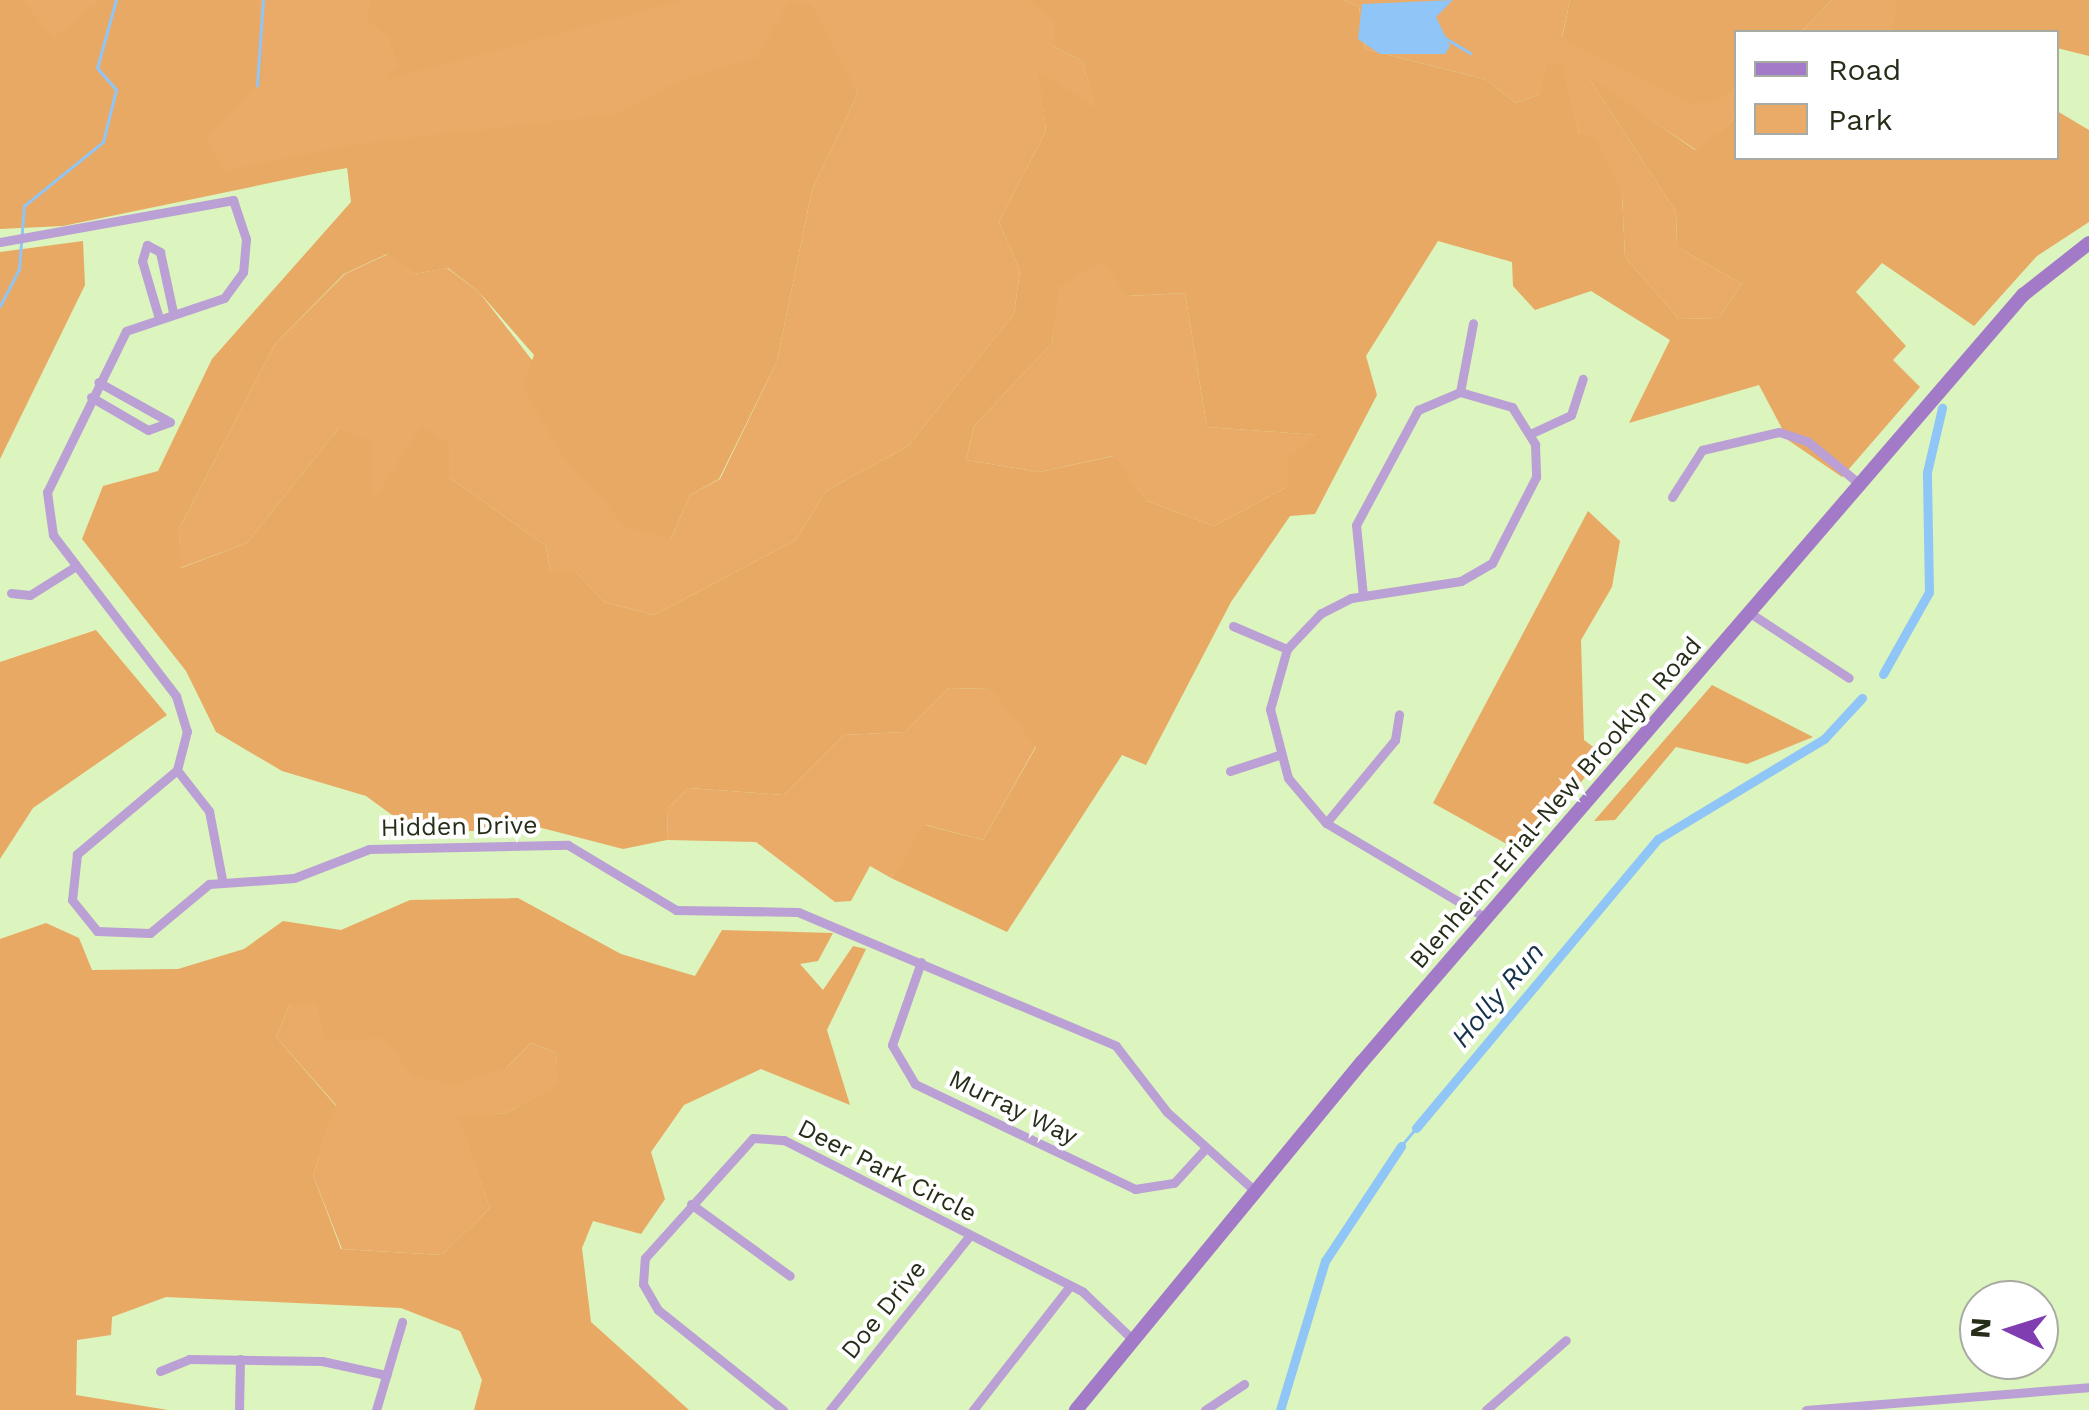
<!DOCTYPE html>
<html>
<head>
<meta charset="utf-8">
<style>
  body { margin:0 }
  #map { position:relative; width:2089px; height:1410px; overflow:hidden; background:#dcf4bd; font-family:"Work Sans",sans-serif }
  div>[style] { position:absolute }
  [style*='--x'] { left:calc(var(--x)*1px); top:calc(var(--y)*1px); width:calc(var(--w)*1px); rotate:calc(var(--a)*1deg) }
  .green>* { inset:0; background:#e9ab67 }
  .forest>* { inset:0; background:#e8a964 }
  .water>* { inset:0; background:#8fc5f7 }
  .stream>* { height:2.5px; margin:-1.25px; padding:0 1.25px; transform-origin:1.25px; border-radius:1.25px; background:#8fc5f7 }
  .canal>* { height:9px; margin:-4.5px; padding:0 4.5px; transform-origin:4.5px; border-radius:4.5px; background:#8fc5f7 }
  .minor>* { height:9px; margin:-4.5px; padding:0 4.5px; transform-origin:4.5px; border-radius:4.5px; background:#baa0d4 }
  .secondary>* { height:14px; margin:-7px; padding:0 7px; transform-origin:7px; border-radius:7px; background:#a27ac7 }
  span { translate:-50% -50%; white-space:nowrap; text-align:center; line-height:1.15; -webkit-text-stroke:8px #fff; paint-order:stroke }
  .street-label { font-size:25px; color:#262e19 }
  .water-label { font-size:28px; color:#15324b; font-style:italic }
  .legend { position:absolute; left:1734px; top:30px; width:325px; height:130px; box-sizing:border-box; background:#fff; border:2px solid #a8aba3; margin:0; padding:12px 18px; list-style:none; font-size:30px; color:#262e19 }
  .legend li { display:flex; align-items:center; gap:20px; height:50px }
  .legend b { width:50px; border:2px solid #a8aba3 }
  .north { position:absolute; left:1959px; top:1280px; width:100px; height:100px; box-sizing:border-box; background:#fff; border:2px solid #a8aba3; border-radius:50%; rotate:274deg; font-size:28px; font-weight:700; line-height:40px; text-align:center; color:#262e19 }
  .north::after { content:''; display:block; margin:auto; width:35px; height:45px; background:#7f3db1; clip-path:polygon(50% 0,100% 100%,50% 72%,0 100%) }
</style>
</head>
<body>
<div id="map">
  <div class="green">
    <div style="clip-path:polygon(0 0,1225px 0,1054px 47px,1082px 61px,1097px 111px,1039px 70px,1046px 131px,999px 222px,1020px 271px,1014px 314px,908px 446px,826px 491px,796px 540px,654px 615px,604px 602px,575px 571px,550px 571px,546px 546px,449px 477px,372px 505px,339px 428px,247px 543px,180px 568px,179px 529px,275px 344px,345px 274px,388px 254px,414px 274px,447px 268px,479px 292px,671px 539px,690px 495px,720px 479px,777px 361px,812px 190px,858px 93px,853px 84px,178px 196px)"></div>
    <div style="clip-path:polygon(1344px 0,1570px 0,1562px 37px,1716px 102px,1736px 88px,1736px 118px,1696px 150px,1589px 78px,1676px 212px,1677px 247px,1742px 284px,1719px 318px,1679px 319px,1625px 257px,1622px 193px,1579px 133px,1561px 66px,1540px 94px,1516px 103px,1485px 79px,1365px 49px,1359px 7px)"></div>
    <div style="clip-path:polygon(1832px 0,1897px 0,1901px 24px,1893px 32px,1801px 32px)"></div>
    <div style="clip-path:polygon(1103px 260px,1128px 296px,1185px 293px,1207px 427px,1318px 435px,1287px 487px,1214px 526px,1147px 501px,1113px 456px,1040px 472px,966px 460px,974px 426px,1052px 343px,1058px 287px)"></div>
    <div style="clip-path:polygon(949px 688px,992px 689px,1036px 746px,983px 840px,926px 825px,891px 878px,870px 866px,851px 901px,835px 902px,756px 842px,667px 840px,668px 808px,688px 788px,784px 795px,844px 735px,905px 732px)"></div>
    <div style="clip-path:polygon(290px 1004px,317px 1004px,383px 1038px,506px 1068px,531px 1043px,556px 1053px,559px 1084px,506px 1113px,459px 1118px,490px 1208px,442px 1255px,342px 1249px,313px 1175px,336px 1105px,276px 1037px)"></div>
  </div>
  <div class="forest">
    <div style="clip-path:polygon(evenodd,0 0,22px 0,54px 38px,101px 0,258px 0,264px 76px,206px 140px,224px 171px,356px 144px,619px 114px,672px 84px,758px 57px,789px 1px,811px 5px,858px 93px,812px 190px,777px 361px,719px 479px,690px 495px,671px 539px,625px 526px,557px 449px,523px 384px,534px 355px,479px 292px,448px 268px,414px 274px,387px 254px,344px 274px,275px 344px,179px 529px,181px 568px,247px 543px,339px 428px,372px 442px,372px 503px,421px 426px,449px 444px,449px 477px,546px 546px,550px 571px,575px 571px,604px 602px,654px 615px,796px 540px,826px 491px,908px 446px,1014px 314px,1020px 271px,999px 222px,1046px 131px,1038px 69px,1096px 109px,1082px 61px,1054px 47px,1055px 21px,1028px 0,1344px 0,1359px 7px,1365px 49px,1485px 79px,1516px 103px,1540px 94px,1548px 64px,1562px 65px,1579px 133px,1597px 140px,1622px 193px,1625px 257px,1679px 319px,1719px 318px,1742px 284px,1677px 247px,1676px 212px,1587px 75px,1695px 150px,1736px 118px,1736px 158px,2056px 158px,2057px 111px,2089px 130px,2089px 222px,2037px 256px,1974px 326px,1882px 263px,1856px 292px,1906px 346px,1893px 360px,1920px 387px,1842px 477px,1788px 440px,1759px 385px,1629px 423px,1670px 340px,1591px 291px,1535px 310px,1513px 286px,1512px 262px,1438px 241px,1366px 356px,1377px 395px,1315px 514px,1290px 516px,1231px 602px,1146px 765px,1122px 755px,1007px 932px,891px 878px,925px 825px,983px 840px,1036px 747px,991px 689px,949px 688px,905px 732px,844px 735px,784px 795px,688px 788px,668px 808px,667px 840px,623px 849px,538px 827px,418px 834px,366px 796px,282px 771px,216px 732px,186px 671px,82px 539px,103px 486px,158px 471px,212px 359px,351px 202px,347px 167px,63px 226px,0 229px,0 0,1103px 261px,1127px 296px,1185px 293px,1207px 427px,1316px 435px,1289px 458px,1287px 487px,1214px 526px,1147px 501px,1114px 456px,1040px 472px,966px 460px,974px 426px,1052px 343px,1059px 287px,1103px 261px)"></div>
    <div style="clip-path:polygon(372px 0,684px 0,385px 80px,398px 63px,388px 37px,366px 19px)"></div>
    <div style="clip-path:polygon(1570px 0,1832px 0,1801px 32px,1736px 32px,1736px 88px,1717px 102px,1689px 103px,1562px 38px)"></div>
    <div style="clip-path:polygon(1897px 0,2089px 0,2089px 56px,2057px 48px,2056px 32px,1893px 32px)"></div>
    <div style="clip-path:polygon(83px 241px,85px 285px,0 459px,0 252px)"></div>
    <div style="clip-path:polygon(1588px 511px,1620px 541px,1612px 587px,1581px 640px,1584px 740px,1604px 755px,1521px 852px,1433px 803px)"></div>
    <div style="clip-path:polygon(96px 630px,167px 715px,33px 808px,0 859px,0 662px)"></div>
    <div style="clip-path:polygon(1712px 685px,1813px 737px,1747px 764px,1676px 747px,1615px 820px,1594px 821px)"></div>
    <div style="clip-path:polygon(evenodd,518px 898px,621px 954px,695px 976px,722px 930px,833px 933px,818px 961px,800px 964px,823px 990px,853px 946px,866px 949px,827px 1030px,850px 1105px,761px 1069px,684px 1105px,651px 1152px,665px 1199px,641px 1234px,593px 1221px,582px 1248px,591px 1322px,689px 1410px,474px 1410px,482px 1380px,460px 1331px,401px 1308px,166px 1297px,112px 1317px,111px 1335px,77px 1340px,76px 1395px,168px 1410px,0 1410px,0 939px,46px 923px,79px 938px,92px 970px,178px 969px,244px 949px,283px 921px,341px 930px,410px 900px,518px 898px,290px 1004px,317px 1004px,326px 1041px,383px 1038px,413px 1076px,455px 1084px,506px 1068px,531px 1043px,556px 1053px,558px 1084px,506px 1113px,458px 1117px,490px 1208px,442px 1255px,341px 1249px,313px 1175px,336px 1106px,276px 1037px,290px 1004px)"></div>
  </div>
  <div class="water">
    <div style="clip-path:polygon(1453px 0,1436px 17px,1450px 46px,1445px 54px,1380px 54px,1358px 39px,1362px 4px)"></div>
  </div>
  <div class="stream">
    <div style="--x:1437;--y:33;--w:39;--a:31"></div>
    <div style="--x:257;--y:86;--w:86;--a:-86"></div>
    <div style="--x:0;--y:306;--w:42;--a:-62.8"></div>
    <div style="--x:19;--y:269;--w:63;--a:-85.5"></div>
    <div style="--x:24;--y:206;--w:102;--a:-39"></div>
    <div style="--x:103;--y:142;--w:54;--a:-76"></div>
    <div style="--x:116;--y:90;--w:29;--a:-131"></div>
    <div style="--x:97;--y:68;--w:71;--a:-74.4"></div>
    <div style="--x:1401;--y:1146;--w:23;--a:-50"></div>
  </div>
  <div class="canal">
    <div style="--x:1883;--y:674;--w:94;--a:-60.7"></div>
    <div style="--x:1929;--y:592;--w:120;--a:-91"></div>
    <div style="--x:1927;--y:472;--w:66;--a:-76.8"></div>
    <div style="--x:1416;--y:1128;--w:377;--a:-50.1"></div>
    <div style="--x:1658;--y:839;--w:194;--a:-31.1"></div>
    <div style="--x:1824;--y:739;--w:56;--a:-47.2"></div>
    <div style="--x:1280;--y:1410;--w:156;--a:-73.2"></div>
    <div style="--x:1325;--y:1261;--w:138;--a:-56.5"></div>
  </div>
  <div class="minor">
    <div style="--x:0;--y:242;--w:237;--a:-10.2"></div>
    <div style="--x:233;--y:200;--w:41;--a:71.6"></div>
    <div style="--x:246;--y:239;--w:33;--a:95"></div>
    <div style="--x:243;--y:272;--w:32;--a:126"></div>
    <div style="--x:224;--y:298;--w:103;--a:161.4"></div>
    <div style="--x:126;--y:331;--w:179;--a:116.1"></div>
    <div style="--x:47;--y:492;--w:43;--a:82.1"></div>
    <div style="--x:53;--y:535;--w:203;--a:52.6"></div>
    <div style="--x:176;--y:696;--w:37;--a:73"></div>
    <div style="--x:187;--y:731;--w:40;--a:104.4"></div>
    <div style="--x:177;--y:770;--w:131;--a:140"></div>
    <div style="--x:77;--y:854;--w:46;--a:96.2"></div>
    <div style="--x:72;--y:900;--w:40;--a:51"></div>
    <div style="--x:97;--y:931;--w:53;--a:2.2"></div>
    <div style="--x:150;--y:933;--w:77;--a:-39.7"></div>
    <div style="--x:209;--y:884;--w:85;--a:-4"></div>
    <div style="--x:294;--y:878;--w:80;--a:-21.1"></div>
    <div style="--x:369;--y:849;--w:199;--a:-1.2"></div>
    <div style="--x:568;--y:845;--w:126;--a:31"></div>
    <div style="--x:676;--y:910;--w:122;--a:0.9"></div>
    <div style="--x:798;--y:912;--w:345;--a:22.8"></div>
    <div style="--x:1116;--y:1046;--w:83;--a:52.3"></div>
    <div style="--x:1167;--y:1112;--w:118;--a:41.9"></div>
    <div style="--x:158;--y:315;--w:56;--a:-106.5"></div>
    <div style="--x:142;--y:261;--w:17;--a:-73"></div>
    <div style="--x:147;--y:245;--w:15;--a:28"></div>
    <div style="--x:160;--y:252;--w:61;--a:77.8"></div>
    <div style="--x:1460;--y:392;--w:70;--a:-79.3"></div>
    <div style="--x:91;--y:397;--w:66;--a:30.1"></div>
    <div style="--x:148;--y:430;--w:23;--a:-20"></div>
    <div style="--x:170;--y:422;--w:82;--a:-150.9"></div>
    <div style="--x:1530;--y:434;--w:45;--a:-24.9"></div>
    <div style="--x:1571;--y:415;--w:38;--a:-72"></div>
    <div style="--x:1672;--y:497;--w:56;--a:-57.4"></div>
    <div style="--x:1702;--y:450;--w:79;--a:-13.2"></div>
    <div style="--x:1779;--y:432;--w:29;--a:18"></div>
    <div style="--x:1807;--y:441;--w:70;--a:39.2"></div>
    <div style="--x:11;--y:593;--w:19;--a:6"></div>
    <div style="--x:30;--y:595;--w:54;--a:-32.2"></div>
    <div style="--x:1363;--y:596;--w:71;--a:-95.6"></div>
    <div style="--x:1356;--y:525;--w:131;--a:-61.7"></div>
    <div style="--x:1418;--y:410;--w:46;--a:-23.2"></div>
    <div style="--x:1460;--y:392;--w:54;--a:16.1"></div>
    <div style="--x:1512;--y:407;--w:44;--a:58.1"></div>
    <div style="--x:1535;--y:444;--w:33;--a:88"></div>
    <div style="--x:1536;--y:477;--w:97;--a:117.1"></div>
    <div style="--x:1492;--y:563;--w:36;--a:150"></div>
    <div style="--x:1461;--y:581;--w:111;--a:171.2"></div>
    <div style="--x:1351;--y:598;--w:34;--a:153"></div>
    <div style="--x:1321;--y:613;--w:50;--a:133.4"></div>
    <div style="--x:1287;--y:649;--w:62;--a:105.8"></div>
    <div style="--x:1270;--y:709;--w:71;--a:75.4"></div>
    <div style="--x:1288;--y:778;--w:59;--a:49.8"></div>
    <div style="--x:1326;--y:823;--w:186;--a:30.7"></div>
    <div style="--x:1750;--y:613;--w:118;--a:33.3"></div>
    <div style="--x:1233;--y:626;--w:59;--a:23.1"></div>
    <div style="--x:177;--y:770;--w:52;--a:52"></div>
    <div style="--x:209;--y:811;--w:69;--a:79.2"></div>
    <div style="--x:1230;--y:771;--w:52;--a:-18.1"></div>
    <div style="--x:1326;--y:823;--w:108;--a:-50.3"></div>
    <div style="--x:1395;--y:740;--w:26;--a:-81"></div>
    <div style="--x:921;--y:962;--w:88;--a:109.3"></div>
    <div style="--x:892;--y:1045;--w:45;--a:59.5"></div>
    <div style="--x:915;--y:1084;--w:244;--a:25.5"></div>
    <div style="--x:1135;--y:1189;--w:39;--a:-9"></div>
    <div style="--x:1174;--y:1183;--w:47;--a:-47.6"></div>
    <div style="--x:691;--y:1204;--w:122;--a:36"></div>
    <div style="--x:160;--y:1371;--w:31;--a:-22"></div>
    <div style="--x:189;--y:1359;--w:133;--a:0.9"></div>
    <div style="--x:322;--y:1361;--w:66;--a:12.3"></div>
    <div style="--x:239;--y:1410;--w:51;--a:-88.9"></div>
    <div style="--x:376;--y:1410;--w:92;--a:-73.5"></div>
    <div style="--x:783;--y:1410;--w:160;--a:-141.3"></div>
    <div style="--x:658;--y:1310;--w:30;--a:-120"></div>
    <div style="--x:643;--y:1284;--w:26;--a:-86"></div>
    <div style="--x:645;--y:1258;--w:161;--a:-48"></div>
    <div style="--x:753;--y:1138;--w:31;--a:4"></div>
    <div style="--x:784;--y:1140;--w:335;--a:26.9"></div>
    <div style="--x:1083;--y:1292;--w:68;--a:43.8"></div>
    <div style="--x:830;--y:1410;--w:224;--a:-51.3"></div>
    <div style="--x:973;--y:1410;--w:157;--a:-52"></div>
    <div style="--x:1205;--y:1410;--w:47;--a:-33.7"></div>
    <div style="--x:1486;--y:1410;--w:106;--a:-41.2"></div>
    <div style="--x:1806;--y:1410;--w:284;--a:-4.6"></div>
  </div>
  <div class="secondary">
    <div style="--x:1076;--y:1410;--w:450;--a:-50.6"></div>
    <div style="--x:1362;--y:1062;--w:1013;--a:-49.25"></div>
    <div style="--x:2023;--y:295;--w:84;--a:-38.2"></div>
  </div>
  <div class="street-label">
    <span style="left:1556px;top:803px;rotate:-49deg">Blenheim-Erial-New Brooklyn Road</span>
    <span style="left:459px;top:827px;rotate:-1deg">Hidden Drive</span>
    <span style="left:1013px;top:1108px;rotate:26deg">Murray Way</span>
    <span style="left:887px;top:1171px;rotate:27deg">Deer Park Circle</span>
    <span style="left:884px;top:1310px;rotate:-51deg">Doe Drive</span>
  </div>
  <div class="water-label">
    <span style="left:1498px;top:995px;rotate:-50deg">Holly Run</span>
  </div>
  <ul class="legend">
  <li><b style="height:12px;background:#a27ac7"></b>Road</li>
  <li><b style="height:28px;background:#e9ab67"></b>Park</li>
  </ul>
  <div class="north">N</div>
</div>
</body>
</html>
